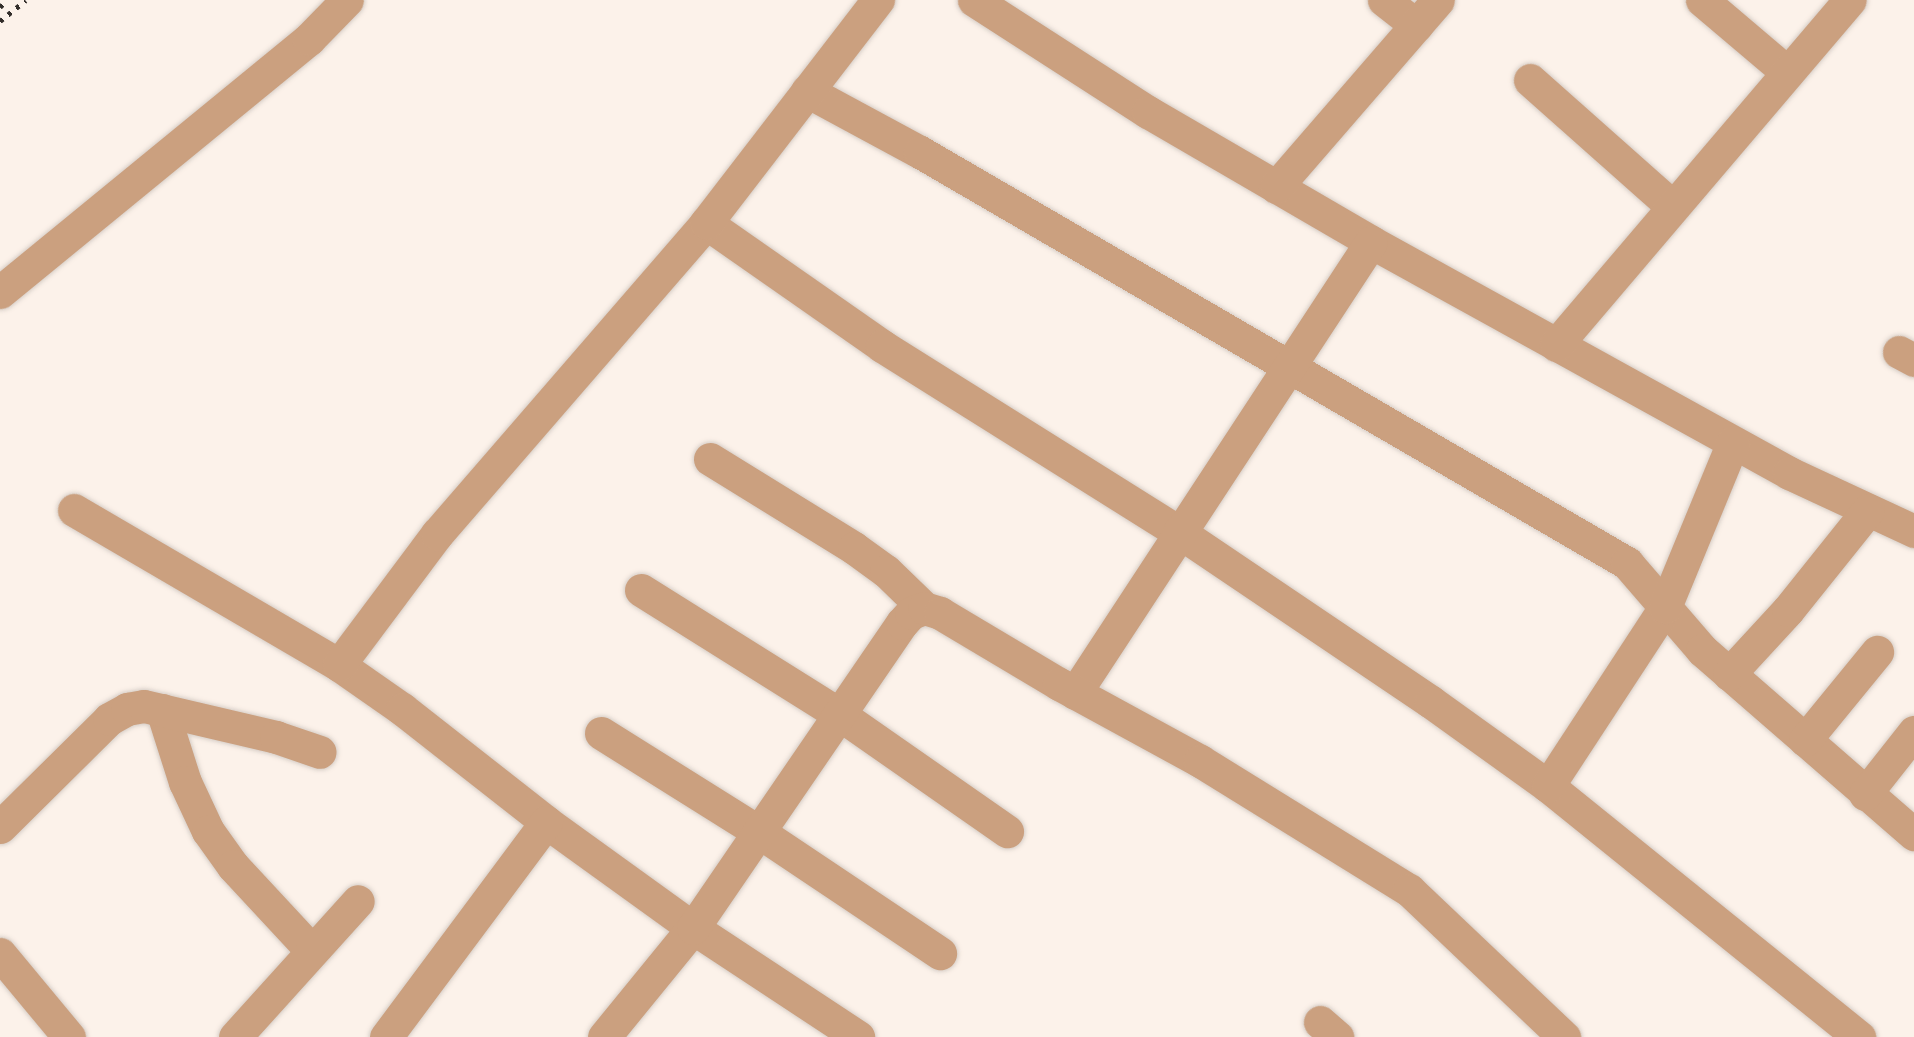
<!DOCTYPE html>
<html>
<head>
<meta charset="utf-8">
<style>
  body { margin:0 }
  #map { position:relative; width:1914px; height:1037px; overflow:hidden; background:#fcf2ea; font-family:Raleway,sans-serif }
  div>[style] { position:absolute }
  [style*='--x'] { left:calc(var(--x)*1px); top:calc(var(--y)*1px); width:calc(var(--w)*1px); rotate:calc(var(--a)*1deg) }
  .roads { filter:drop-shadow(0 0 2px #d7cec7) drop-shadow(0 0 2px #d7cec7) }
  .minor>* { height:33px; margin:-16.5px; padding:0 16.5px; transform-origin:16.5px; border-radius:16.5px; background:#cba07f }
  .rail>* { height:5px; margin-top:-2.5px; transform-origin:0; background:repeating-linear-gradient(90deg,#322d2a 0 3.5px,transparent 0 10.5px) }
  span { translate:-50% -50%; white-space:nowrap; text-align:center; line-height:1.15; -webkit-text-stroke:5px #fff; paint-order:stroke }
</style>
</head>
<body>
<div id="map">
  <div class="roads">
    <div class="minor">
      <div style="--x:974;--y:0;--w:207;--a:32.8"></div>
      <div style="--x:1148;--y:112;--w:258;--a:30.2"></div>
      <div style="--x:1371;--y:242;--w:478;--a:28.9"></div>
      <div style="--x:1789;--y:473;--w:138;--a:24.9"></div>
      <div style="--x:1384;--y:0;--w:41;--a:38"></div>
      <div style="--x:1702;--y:0;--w:111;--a:40.3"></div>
      <div style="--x:1530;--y:80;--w:190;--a:41.6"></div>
      <div style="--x:807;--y:91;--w:128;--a:28.4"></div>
      <div style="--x:920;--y:152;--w:818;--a:30.17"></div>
      <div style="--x:1627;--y:563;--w:115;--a:49.2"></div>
      <div style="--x:1702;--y:650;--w:281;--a:41"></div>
      <div style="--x:1276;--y:187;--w:247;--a:-49.1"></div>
      <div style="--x:706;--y:223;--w:215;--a:34.9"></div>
      <div style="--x:882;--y:346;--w:350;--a:32.1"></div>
      <div style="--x:1179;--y:532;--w:304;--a:34"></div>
      <div style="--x:1431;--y:702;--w:144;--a:35.7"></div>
      <div style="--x:1548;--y:786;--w:400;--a:38.9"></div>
      <div style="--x:0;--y:292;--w:399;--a:-39.3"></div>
      <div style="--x:309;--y:39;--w:54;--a:-45.7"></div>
      <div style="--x:1556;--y:345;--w:453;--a:-49.6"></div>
      <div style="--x:1899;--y:352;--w:17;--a:28"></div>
      <div style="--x:710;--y:459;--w:169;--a:31.7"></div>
      <div style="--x:854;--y:548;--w:39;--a:36"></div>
      <div style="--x:886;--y:571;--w:53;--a:44.2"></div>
      <div style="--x:74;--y:510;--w:307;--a:30.3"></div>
      <div style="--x:339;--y:665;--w:77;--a:34.9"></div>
      <div style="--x:402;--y:709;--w:183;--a:38.1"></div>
      <div style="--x:546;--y:822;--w:181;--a:35.8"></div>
      <div style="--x:693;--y:928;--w:198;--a:33.4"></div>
      <div style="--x:641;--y:590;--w:234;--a:32.1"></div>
      <div style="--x:839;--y:714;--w:205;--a:34.9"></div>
      <div style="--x:339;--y:665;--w:164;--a:-53.2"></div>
      <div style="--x:437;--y:534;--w:411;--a:-49.1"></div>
      <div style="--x:706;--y:223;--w:282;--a:-52.4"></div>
      <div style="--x:1729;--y:674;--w:87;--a:-47.3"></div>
      <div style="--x:1788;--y:610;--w:128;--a:-51.3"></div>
      <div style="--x:1075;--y:693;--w:539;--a:-56.72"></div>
      <div style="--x:162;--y:710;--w:76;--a:72.3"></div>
      <div style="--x:185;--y:782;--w:54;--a:64.9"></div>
      <div style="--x:208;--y:831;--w:43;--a:54.5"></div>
      <div style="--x:233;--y:866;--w:116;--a:47.1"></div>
      <div style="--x:601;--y:733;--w:186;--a:32.1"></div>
      <div style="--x:759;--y:832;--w:218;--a:33.8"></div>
      <div style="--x:1805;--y:740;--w:114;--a:-50.7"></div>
      <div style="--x:1548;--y:786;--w:214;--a:-56.8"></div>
      <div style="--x:1665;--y:607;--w:178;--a:-67.6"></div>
      <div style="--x:1865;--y:794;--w:79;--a:-51.7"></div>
      <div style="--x:0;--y:827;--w:153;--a:-44.7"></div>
      <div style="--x:109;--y:719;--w:21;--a:-29"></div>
      <div style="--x:127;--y:709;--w:17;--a:-10"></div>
      <div style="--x:144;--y:706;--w:136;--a:13.2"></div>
      <div style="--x:276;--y:737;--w:46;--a:18.8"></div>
      <div style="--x:0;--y:954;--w:108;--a:50.3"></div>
      <div style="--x:1320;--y:1022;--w:23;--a:41"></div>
      <div style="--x:235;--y:1037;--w:183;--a:-47.9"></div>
      <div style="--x:386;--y:1037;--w:268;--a:-53.3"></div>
      <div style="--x:604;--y:1037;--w:141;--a:-50.8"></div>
      <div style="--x:693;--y:928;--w:370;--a:-55.6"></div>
      <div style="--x:902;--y:623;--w:13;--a:-48"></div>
      <div style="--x:911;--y:613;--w:14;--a:-21"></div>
      <div style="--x:924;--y:608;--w:17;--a:17"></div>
      <div style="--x:940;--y:613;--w:139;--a:30.8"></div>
      <div style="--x:1059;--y:684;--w:161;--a:28.6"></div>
      <div style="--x:1200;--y:761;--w:246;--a:31.7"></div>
      <div style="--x:1409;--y:890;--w:214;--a:43.5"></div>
    </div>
  </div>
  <div class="rail">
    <div style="--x:0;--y:7;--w:10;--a:-45"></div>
    <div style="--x:0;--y:21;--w:33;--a:-39"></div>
  </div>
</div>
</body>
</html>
